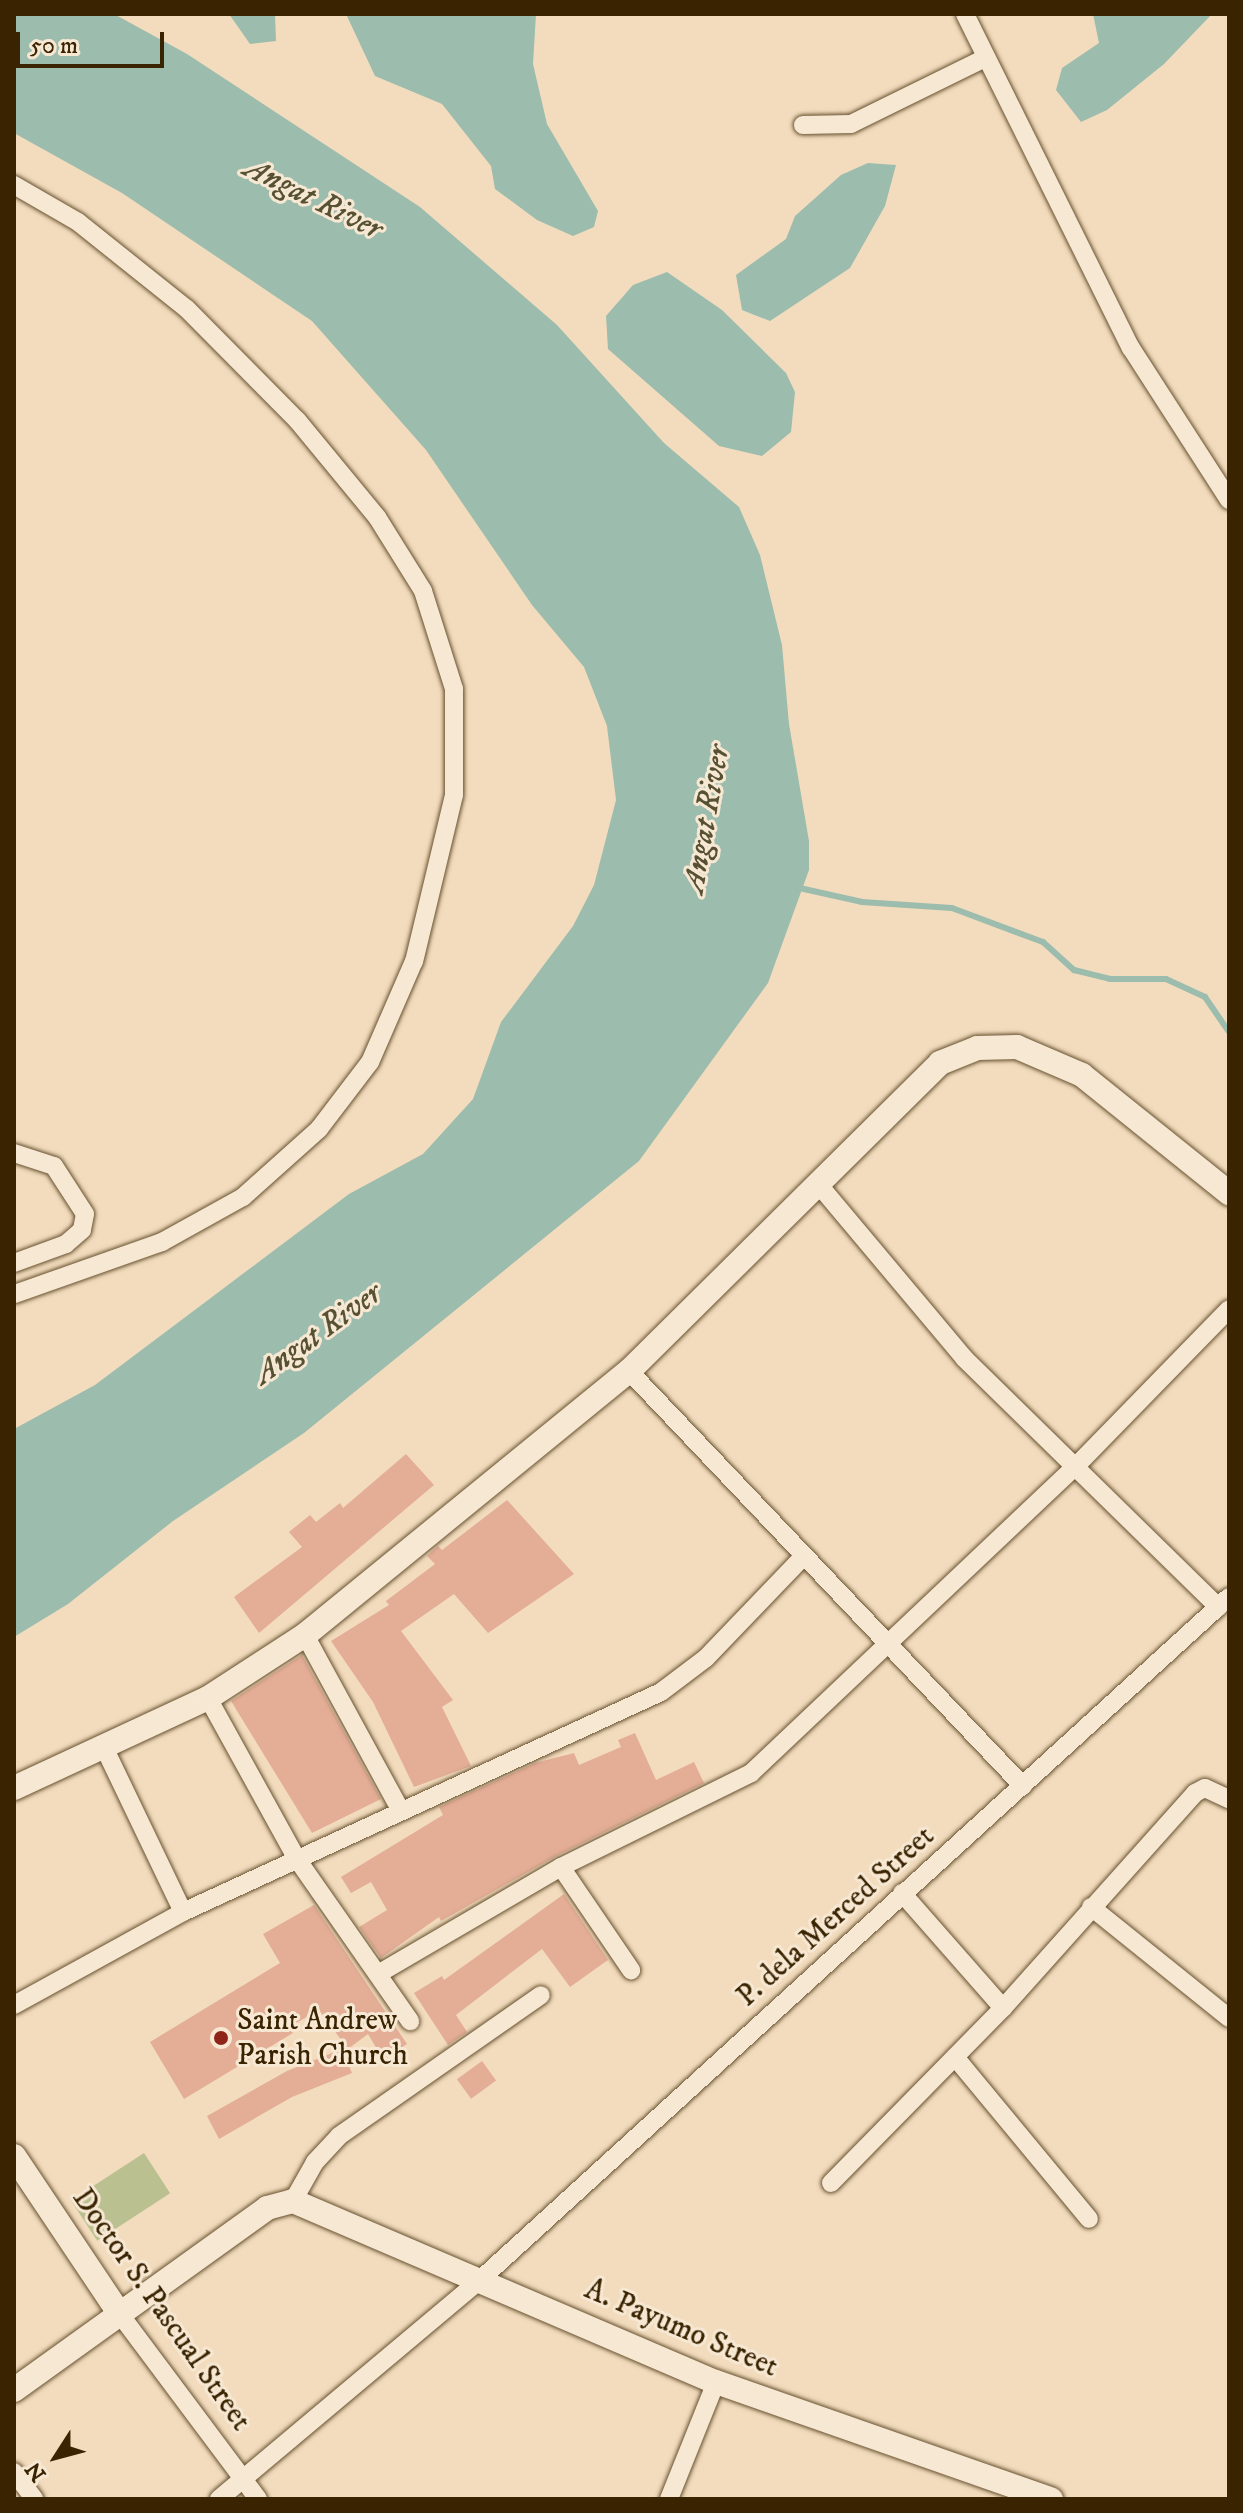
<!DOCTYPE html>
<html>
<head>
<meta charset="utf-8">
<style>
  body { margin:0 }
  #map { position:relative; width:1243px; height:2513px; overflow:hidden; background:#f2dcbd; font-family:"IM FELL DW Pica",serif }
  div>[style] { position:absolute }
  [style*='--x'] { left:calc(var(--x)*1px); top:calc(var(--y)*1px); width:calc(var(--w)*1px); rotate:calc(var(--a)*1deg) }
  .green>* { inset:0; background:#bbc090; transform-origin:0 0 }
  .water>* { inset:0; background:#9cbcad }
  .stream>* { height:6px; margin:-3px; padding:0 3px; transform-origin:3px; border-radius:3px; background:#9cbcad }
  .building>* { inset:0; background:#e4ad96; transform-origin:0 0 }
  .roads { filter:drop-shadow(0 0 2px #67512f) drop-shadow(0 0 2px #67512f) }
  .street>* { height:18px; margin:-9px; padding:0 9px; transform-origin:9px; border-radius:9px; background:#f7e8d4 }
  .secondary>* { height:24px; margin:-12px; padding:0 12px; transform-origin:12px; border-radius:12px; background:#f7e8d4 }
  .dots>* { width:22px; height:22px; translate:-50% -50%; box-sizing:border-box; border:4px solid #f7e8d4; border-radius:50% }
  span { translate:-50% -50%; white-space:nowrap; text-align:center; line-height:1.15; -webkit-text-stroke:6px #f7e8d4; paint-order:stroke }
  .street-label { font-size:30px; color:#392300 }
  .poi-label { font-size:30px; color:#392300 }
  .left { translate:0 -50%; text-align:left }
  .water-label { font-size:32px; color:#575134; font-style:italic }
  .frame { position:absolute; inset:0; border:16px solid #392300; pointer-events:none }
  .north { position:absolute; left:16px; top:2417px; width:80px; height:80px; -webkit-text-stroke:6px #f7e8d4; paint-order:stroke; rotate:234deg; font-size:22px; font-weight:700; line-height:32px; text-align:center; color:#392300 }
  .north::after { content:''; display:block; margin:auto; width:28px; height:36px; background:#392300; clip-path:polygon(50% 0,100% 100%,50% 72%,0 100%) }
  .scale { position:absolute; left:16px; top:32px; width:148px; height:36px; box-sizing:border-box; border:4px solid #392300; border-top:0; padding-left:10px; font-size:24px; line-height:28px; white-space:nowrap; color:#392300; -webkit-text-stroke:6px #f7e8d4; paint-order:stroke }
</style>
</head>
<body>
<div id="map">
  <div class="green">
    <div style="left:144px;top:2153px;width:48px;height:87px;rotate:57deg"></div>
  </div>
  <div class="water">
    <div style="clip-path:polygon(14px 14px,114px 14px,187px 54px,420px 207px,557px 325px,664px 443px,739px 507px,760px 555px,782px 645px,789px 724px,809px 841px,809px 870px,768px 983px,639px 1161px,304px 1433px,173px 1521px,68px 1604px,14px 1637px,14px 1429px,95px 1385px,349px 1194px,423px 1154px,473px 1099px,501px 1022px,573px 926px,594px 885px,616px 800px,607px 726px,584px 667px,532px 605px,426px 450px,312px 321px,122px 193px,14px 133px)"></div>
    <div style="clip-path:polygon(229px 14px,275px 14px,276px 41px,250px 44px)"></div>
    <div style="clip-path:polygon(346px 14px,536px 14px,533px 64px,547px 124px,598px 211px,594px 227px,573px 236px,537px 220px,495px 189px,491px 166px,442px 104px,375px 76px)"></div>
    <div style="clip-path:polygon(1093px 14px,1212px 14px,1164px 64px,1107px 110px,1081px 122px,1056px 90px,1062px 68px,1099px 43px)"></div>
    <div style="clip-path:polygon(868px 163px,896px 165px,885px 206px,850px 268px,770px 321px,742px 310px,736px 275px,786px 239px,795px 216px,841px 175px)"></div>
    <div style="clip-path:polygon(667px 272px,722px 310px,786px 373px,795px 392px,791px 432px,762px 456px,719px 446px,608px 349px,606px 316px,633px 285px)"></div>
  </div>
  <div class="stream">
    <div style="--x:795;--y:887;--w:69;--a:12.6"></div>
    <div style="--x:862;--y:902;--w:90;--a:3.8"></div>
    <div style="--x:952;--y:908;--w:97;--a:20.5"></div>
    <div style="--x:1043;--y:942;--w:42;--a:42.1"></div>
    <div style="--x:1074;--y:970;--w:37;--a:14"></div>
    <div style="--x:1110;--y:979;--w:56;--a:0"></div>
    <div style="--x:1166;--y:979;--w:43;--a:24.8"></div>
    <div style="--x:1205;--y:997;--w:42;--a:55.6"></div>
  </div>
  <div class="building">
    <div style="clip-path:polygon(406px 1454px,434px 1485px,259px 1633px,234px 1597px,302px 1547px,289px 1532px,310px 1515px,316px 1522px,340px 1503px,343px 1508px)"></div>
    <div style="clip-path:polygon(507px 1500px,574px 1574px,488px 1633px,454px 1594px,401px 1631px,453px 1700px,442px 1707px,471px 1766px,414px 1787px,373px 1702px,331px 1641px,389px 1605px,386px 1601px,435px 1564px,427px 1556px,438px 1546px,442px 1550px)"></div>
    <div style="clip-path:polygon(302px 1655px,381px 1799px,312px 1833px,231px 1701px)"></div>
    <div style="clip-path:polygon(635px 1733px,656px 1780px,694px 1762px,704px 1783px,556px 1856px,441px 1921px,439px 1917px,381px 1958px,359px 1927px,387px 1910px,371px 1882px,351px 1893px,341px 1877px,443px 1815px,439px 1807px,535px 1763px,574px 1753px,579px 1765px,621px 1747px,618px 1740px)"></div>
    <div style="clip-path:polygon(564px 1894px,608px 1960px,570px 1987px,542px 1949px,456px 2015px,467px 2032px,448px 2045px,414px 1993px,442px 1976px,444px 1980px)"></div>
    <div style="clip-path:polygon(314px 1905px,407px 2044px,383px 2059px,368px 2034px,348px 2049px,319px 2010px,289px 2027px,293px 2033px,184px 2099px,150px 2042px,280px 1963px,263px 1934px)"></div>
    <div style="clip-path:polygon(342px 2049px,352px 2073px,292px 2097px,219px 2139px,207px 2116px,287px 2071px)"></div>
    <div style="left:482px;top:2061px;width:24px;height:31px;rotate:54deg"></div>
  </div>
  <div class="roads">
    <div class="street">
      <div style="--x:965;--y:14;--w:373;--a:63.6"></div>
      <div style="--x:1131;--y:348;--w:181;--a:57.2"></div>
      <div style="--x:803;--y:125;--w:48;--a:-1.2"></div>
      <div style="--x:851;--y:124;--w:149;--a:-26.2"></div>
      <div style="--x:14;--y:185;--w:74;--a:30"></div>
      <div style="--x:78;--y:222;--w:139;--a:38.6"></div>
      <div style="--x:187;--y:309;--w:156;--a:45.3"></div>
      <div style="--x:297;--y:420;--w:126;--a:50.5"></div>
      <div style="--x:377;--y:517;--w:87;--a:58.1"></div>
      <div style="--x:423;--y:591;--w:103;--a:72.4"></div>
      <div style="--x:454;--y:689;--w:106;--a:90"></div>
      <div style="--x:454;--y:795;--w:171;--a:103.5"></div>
      <div style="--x:414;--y:961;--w:110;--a:113.5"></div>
      <div style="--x:370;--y:1062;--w:84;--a:127.3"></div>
      <div style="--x:319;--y:1129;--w:102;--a:138.2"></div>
      <div style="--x:243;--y:1197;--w:93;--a:150.9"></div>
      <div style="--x:162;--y:1242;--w:157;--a:160.6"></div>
      <div style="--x:14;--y:1153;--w:42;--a:18"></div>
      <div style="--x:54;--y:1166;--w:57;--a:57.1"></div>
      <div style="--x:85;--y:1214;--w:16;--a:101"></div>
      <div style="--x:82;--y:1230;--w:21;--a:139"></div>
      <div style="--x:66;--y:1244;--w:55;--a:159.9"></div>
      <div style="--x:819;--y:1185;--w:226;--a:50"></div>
      <div style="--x:964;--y:1358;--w:356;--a:44.4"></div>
      <div style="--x:629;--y:1371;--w:572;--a:46.49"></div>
      <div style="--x:305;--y:1635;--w:198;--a:61.4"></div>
      <div style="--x:208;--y:1698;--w:184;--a:61.1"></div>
      <div style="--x:297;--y:1859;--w:198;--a:55.1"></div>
      <div style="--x:103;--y:1745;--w:185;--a:64.4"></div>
      <div style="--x:561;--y:1867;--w:125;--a:55.8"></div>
      <div style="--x:902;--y:1893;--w:153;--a:48.7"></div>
      <div style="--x:1091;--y:1907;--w:177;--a:38.8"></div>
      <div style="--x:378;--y:1974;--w:212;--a:-30.3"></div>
      <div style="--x:561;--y:1867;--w:212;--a:-26.3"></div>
      <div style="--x:751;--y:1773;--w:447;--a:-43.4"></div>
      <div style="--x:1076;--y:1466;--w:219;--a:-45.7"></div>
      <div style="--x:14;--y:2005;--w:193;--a:-28.8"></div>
      <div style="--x:183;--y:1912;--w:526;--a:-24.71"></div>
      <div style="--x:661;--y:1692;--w:56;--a:-37.1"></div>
      <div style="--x:706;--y:1658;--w:140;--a:-46.2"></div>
      <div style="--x:955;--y:2057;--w:210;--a:50.4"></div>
      <div style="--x:831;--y:2183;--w:245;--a:-45.5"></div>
      <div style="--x:1003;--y:2008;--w:288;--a:-48.2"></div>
      <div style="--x:1195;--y:1793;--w:11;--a:-27"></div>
      <div style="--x:1205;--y:1788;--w:26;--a:25"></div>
      <div style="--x:293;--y:2201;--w:45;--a:-60.6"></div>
      <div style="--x:315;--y:2162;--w:35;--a:-47"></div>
      <div style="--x:339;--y:2136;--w:246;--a:-34.9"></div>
      <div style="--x:119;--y:2313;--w:232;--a:53.2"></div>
      <div style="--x:14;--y:2472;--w:34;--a:53"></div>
      <div style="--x:219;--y:2499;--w:342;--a:-40"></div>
      <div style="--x:481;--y:2279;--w:1012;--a:-42.36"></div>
      <div style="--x:669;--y:2499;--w:126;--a:-68.1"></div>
    </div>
    <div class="secondary">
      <div style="--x:14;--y:1788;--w:214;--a:-24.9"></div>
      <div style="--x:208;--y:1698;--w:116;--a:-33"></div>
      <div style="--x:305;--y:1635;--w:418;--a:-39.2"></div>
      <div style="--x:629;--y:1371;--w:438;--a:-44.7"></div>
      <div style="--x:940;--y:1063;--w:40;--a:-22"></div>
      <div style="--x:977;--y:1048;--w:40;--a:-1.4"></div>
      <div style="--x:1017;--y:1047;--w:71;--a:23.3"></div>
      <div style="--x:1082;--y:1075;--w:189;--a:38.8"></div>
      <div style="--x:14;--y:2156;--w:189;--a:56.2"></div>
      <div style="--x:14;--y:2390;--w:312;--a:-35.7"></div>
      <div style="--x:267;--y:2208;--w:27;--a:-15"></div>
      <div style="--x:293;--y:2201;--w:460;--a:23.2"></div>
      <div style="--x:716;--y:2382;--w:355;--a:19.3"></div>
    </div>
  </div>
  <div class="dots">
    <div style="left:221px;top:2038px;background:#8f2418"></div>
  </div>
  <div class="street-label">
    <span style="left:836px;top:1917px;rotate:-42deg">P. dela Merced Street</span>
    <span style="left:161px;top:2310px;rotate:55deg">Doctor S. Pascual Street</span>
    <span style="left:681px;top:2329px;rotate:23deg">A. Payumo Street</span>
  </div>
  <div class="poi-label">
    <span class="left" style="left:237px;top:2038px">Saint Andrew<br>Parish Church</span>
  </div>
  <div class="water-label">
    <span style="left:313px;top:199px;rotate:26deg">Angat River</span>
    <span style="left:707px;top:819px;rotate:-80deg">Angat River</span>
    <span style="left:318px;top:1334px;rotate:-36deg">Angat River</span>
  </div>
  <div class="frame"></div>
  <div class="north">N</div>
  <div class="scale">50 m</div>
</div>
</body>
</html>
